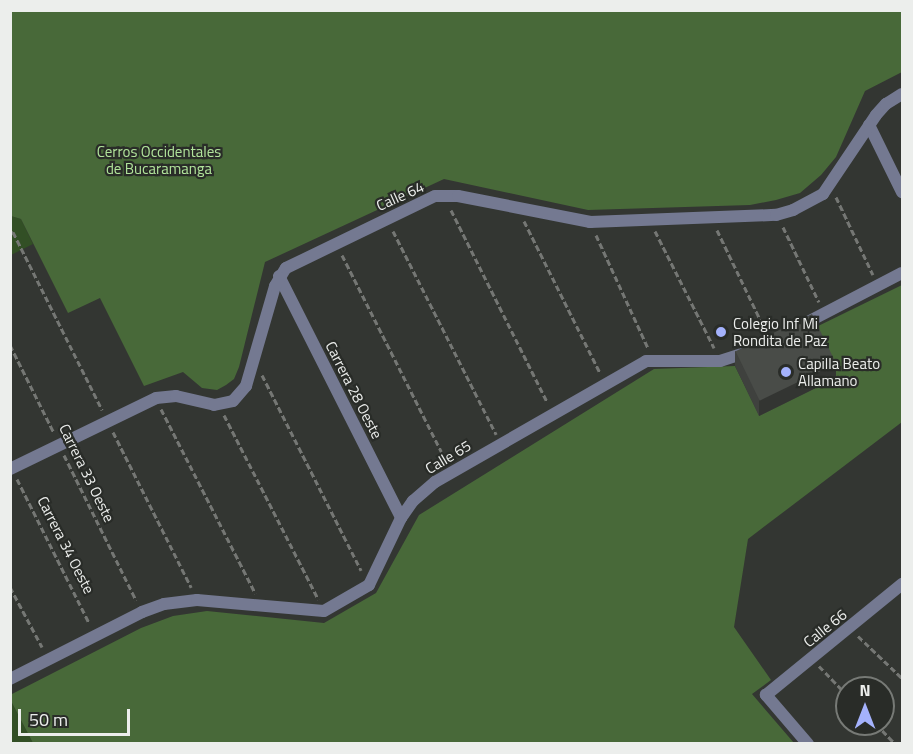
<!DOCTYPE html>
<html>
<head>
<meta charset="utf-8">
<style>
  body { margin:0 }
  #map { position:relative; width:913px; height:754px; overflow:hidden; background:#333632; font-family:"Titillium Web",sans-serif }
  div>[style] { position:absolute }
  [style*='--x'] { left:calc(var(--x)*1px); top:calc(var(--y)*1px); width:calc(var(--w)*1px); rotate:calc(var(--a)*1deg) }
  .green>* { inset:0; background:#324f25 }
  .forest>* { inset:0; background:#486939 }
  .path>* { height:3px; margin-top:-1.5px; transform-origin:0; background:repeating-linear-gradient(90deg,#757774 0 6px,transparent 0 9px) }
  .minor>* { height:12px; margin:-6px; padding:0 6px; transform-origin:6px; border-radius:6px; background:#747991 }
  .tertiary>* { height:12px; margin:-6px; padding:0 6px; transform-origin:6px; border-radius:6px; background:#747991 }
  .wall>* { inset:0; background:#3f413e }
  .shaded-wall>* { inset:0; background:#333532 }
  .building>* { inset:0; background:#494c48; transform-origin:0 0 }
  .dots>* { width:16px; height:16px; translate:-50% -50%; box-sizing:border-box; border:3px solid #292c28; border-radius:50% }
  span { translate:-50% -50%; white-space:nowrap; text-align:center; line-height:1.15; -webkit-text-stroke:4.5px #292c28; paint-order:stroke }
  .park-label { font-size:15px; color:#b1e49b }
  .street-label { font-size:15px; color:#eceeec }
  .poi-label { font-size:15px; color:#eceeec }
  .left { translate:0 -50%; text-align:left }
  .frame { position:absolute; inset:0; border:12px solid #eceeec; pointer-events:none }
  .north { position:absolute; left:835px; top:676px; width:60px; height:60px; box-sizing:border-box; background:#292c28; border:2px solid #777a76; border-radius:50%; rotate:0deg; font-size:16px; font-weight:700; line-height:24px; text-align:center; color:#eceeec }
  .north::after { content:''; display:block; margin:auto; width:21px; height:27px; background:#a4b2fc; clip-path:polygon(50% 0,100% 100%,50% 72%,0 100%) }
  .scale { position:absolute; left:18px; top:709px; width:112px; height:27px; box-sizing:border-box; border:3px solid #eceeec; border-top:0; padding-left:8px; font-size:18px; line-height:21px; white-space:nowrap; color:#eceeec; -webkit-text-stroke:4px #292c28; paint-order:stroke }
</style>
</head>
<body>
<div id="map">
  <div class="green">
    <div style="clip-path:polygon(11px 216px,21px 219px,33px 244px,11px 255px)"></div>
    <div style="clip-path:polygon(11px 701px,33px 743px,11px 743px)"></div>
  </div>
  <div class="forest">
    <div style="clip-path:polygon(10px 11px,902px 11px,902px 72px,865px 91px,836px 157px,821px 175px,800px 193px,776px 200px,750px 205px,588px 210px,444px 179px,265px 262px,239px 367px,234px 379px,226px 385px,217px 390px,202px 388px,183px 372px,144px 386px,100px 298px,68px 313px,21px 219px,11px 216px)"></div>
    <div style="clip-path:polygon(902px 285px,902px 422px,748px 539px,734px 627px,771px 680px,752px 694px,794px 743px,33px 743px,11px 701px,10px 695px,141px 628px,173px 616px,207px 611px,324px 623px,376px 593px,419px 515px,654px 369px,735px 366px,759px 415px,812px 329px)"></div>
  </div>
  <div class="path">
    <div style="--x:836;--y:197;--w:86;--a:64.6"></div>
    <div style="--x:451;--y:210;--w:215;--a:63.4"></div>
    <div style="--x:524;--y:221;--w:170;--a:63.4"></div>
    <div style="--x:783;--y:227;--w:83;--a:64.4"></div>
    <div style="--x:717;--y:230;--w:120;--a:64.3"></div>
    <div style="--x:393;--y:231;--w:228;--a:63.1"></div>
    <div style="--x:655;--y:231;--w:131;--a:63.2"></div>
    <div style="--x:10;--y:234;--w:4;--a:-34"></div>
    <div style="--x:13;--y:232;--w:199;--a:63.4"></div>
    <div style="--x:596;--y:235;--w:124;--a:65.3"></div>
    <div style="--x:342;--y:255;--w:231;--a:63.2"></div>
    <div style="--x:10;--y:345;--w:98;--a:63.4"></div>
    <div style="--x:262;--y:375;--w:219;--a:63.1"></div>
    <div style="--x:161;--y:409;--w:207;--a:62.9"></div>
    <div style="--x:224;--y:415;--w:207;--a:62.9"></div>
    <div style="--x:113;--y:432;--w:174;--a:63.3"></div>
    <div style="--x:64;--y:455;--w:162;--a:63.6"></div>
    <div style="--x:17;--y:479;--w:161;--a:63.4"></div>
    <div style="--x:10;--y:587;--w:68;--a:61.9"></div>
    <div style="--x:858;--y:636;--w:61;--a:43.7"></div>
    <div style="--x:819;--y:666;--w:40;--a:46"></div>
    <div style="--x:876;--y:724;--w:28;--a:46"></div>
  </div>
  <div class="minor">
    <div style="--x:869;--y:125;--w:75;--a:63.8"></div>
    <div style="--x:279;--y:276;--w:271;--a:63.2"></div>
    <div style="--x:808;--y:744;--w:65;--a:-130.6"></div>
    <div style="--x:766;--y:695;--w:176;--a:-39.2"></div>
  </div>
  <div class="tertiary">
    <div style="--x:800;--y:326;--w:115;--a:-27.5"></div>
    <div style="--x:10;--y:469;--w:162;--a:-25.9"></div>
    <div style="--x:156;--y:398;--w:20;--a:-6"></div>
    <div style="--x:176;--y:396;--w:39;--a:13"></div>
    <div style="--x:214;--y:405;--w:19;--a:-12"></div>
    <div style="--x:233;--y:401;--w:20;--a:-49"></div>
    <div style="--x:246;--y:386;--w:104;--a:-73.8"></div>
    <div style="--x:275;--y:286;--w:21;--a:-59"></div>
    <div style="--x:286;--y:268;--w:165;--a:-25.8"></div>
    <div style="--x:435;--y:196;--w:23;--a:0"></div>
    <div style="--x:458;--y:196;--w:135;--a:11.1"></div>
    <div style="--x:590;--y:222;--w:186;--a:-2.2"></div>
    <div style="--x:776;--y:215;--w:18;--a:-16"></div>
    <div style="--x:793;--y:210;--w:34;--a:-28"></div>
    <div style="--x:823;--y:194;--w:95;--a:-56.1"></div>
    <div style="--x:876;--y:115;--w:15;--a:-48"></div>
    <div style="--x:886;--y:104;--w:19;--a:-32"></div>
    <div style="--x:10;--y:679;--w:148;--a:-26.9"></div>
    <div style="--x:142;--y:612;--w:23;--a:-20"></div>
    <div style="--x:164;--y:604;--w:33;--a:-7"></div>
    <div style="--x:197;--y:600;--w:127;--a:5"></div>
    <div style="--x:324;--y:611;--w:52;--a:-30"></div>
    <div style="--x:369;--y:585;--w:74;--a:-64.5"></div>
    <div style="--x:401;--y:518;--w:21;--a:-55"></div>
    <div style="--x:413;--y:501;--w:29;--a:-41"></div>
    <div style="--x:435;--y:482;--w:243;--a:-29.8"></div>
    <div style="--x:646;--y:361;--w:74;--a:0"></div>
    <div style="--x:720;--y:361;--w:32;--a:-18"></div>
  </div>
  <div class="wall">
    <div style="clip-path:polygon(735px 351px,836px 378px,759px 416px,735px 366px)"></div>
  </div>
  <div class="shaded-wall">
    <div style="clip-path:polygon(836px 363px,836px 378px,759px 416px,759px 400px)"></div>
  </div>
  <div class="building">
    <div style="left:812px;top:314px;width:55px;height:85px;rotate:64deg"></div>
  </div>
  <div class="dots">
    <div style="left:721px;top:332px;background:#a4b2fc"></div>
    <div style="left:786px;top:372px;background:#a4b2fc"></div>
  </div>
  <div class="park-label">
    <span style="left:159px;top:160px">Cerros Occidentales<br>de Bucaramanga</span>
  </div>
  <div class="street-label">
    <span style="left:400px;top:196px;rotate:-24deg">Calle 64</span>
    <span style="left:354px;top:390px;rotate:63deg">Carrera 28 Oeste</span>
    <span style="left:448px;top:457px;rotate:-31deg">Calle 65</span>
    <span style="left:87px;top:473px;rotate:64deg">Carrera 33 Oeste</span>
    <span style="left:66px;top:545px;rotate:63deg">Carrera 34 Oeste</span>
    <span style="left:825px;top:628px;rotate:-39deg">Calle 66</span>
  </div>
  <div class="poi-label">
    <span class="left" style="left:733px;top:332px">Colegio Inf Mi<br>Rondita de Paz</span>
    <span class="left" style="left:798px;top:372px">Capilla Beato<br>Allamano</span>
  </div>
  <div class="frame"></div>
  <div class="north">N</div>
  <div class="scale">50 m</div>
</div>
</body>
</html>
